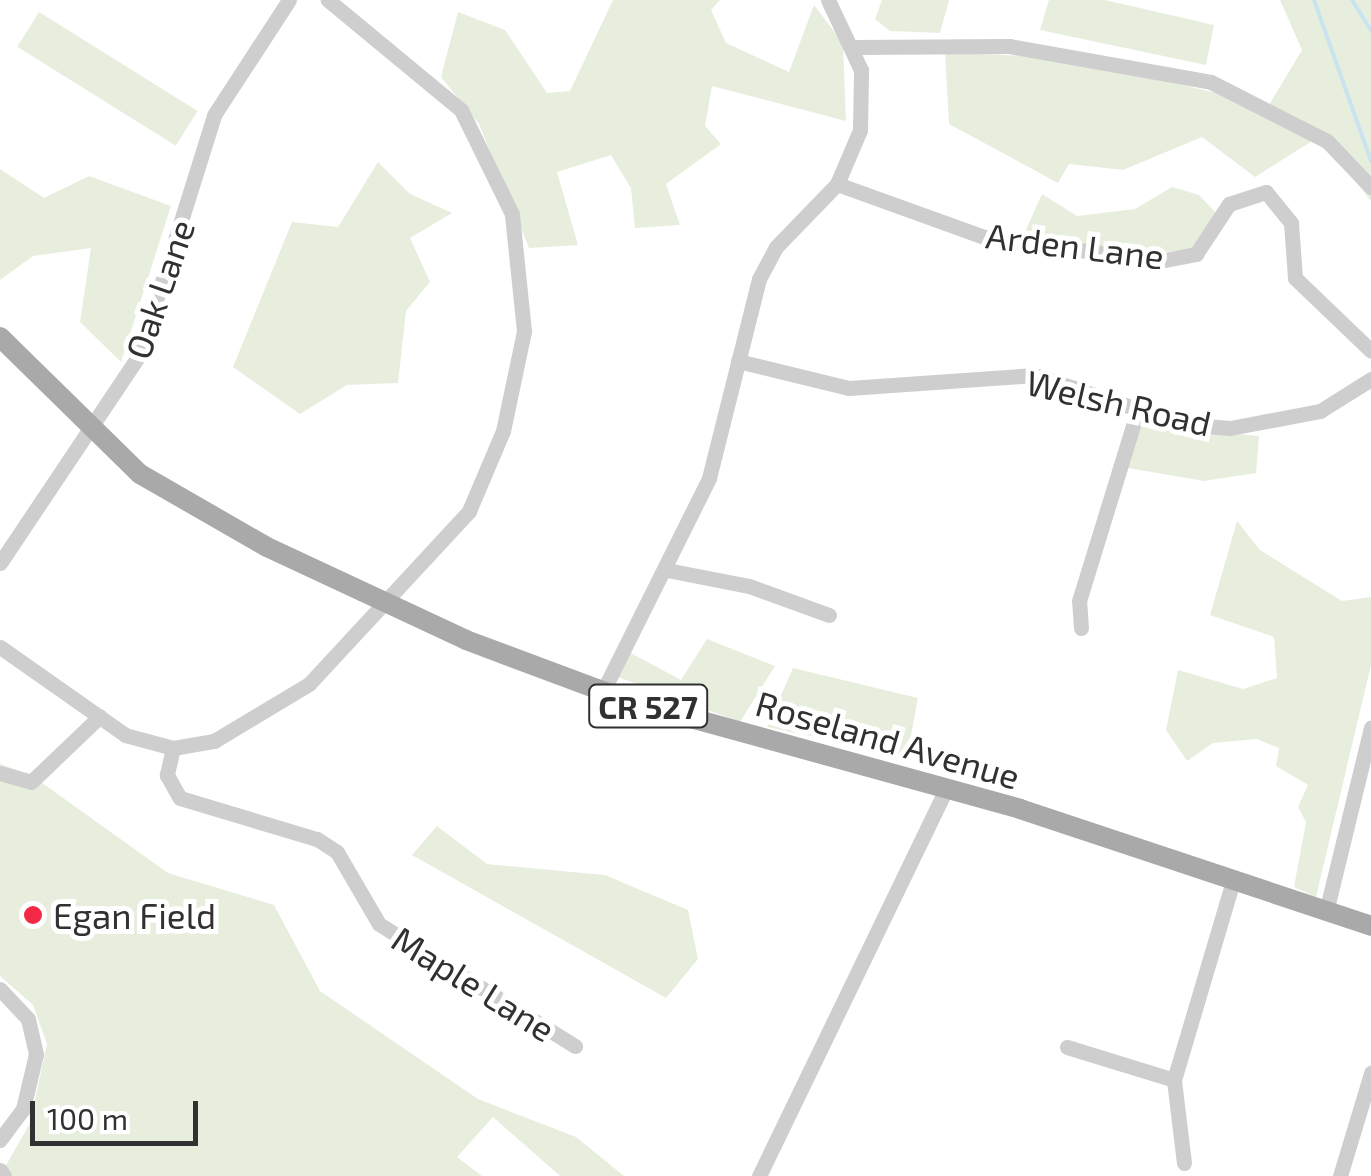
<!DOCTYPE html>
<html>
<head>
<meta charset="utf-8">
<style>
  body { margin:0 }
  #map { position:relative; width:1371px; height:1176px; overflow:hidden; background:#fff; font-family:"Exo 2",sans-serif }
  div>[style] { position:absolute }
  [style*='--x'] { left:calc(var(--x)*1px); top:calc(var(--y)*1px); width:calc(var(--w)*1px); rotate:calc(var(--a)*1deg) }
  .green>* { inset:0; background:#e8eede; transform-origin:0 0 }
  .stream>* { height:4px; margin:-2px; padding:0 2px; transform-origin:2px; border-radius:2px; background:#c9e3ef }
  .minor>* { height:15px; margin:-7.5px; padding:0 7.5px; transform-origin:7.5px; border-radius:7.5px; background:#cecece }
  .major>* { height:20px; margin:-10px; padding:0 10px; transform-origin:10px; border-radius:10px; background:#a9a9a9 }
  .dots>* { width:28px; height:28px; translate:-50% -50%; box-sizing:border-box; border:5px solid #fff; border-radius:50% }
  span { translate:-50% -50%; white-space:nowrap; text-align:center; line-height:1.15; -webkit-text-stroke:10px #fff; paint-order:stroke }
  .shield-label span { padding:2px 8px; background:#fff; border:2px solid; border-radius:8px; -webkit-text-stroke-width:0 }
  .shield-label { font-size:32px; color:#313131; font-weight:700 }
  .street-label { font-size:35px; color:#313131 }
  .poi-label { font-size:35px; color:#313131 }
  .left { translate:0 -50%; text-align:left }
  .scale { position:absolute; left:30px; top:1101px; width:168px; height:45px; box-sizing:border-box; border:5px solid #313131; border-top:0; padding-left:12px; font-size:30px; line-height:35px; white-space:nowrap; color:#313131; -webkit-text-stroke:8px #fff; paint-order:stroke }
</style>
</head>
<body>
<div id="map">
  <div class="green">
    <div style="clip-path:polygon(613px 0,720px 0,711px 10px,726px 43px,789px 72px,814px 5px,843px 43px,846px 121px,712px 86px,705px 126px,721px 144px,666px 184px,680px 225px,635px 228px,631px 188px,611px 155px,557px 172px,578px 245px,529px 248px,479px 124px,441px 77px,458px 12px,505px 30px,547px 93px,570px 91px)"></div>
    <div style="clip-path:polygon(882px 0,949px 0,940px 33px,890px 31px,875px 19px)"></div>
    <div style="clip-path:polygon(1049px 0,1105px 0,1214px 25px,1206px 65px,1040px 30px)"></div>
    <div style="clip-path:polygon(1280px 0,1371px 0,1371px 201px,1320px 136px,1255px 177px,1202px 137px,1123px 170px,1069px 164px,1058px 183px,949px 124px,945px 52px,1065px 58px,1269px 105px,1302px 50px)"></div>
    <div style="left:39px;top:12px;width:187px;height:41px;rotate:32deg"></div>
    <div style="clip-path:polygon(378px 162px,410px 194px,452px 213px,410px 238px,430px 282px,406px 311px,398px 383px,347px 385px,300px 414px,233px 367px,292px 222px,338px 227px)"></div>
    <div style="clip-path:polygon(0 169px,44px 198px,89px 176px,171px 206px,121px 362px,80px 322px,91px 248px,33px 256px,0 280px)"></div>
    <div style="clip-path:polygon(1172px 187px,1199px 195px,1219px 216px,1194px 250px,1132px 254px,1023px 236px,1042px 194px,1077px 216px,1135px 209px)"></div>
    <div style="clip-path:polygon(1140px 425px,1259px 436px,1256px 473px,1204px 481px,1128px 468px)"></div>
    <div style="clip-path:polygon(1237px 521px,1260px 550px,1342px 601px,1371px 597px,1371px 665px,1316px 897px,1294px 887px,1306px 822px,1298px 807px,1308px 785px,1276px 766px,1279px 748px,1257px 739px,1213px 743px,1187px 761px,1166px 730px,1178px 670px,1243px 689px,1277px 678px,1274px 637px,1210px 615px)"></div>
    <div style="clip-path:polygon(707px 639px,775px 666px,740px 722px,615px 676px,629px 652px,681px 680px)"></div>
    <div style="clip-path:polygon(793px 668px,918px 698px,907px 756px,767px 727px)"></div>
    <div style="clip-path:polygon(0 764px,31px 775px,168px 873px,274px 905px,320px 991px,478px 1099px,576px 1137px,624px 1176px,560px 1176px,493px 1117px,457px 1157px,482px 1176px,0 1176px,30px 1123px,47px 1044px,33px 1005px,0 976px)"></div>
    <div style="clip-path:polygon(437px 826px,487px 864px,605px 875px,688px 910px,698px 959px,666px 998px,412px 855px)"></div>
  </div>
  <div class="stream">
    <div style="--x:1314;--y:0;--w:171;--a:70.5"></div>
    <div style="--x:1352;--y:0;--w:36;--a:58"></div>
  </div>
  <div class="minor">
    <div style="--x:855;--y:47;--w:154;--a:-0.4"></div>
    <div style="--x:1009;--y:46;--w:205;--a:10.1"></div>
    <div style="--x:1211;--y:82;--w:130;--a:27"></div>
    <div style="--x:1327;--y:141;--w:64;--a:46.3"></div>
    <div style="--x:837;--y:184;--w:156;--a:19.8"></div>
    <div style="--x:984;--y:237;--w:178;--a:7.8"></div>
    <div style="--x:1160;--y:261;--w:37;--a:-11"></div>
    <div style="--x:1196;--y:254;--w:60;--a:-56.6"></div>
    <div style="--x:1229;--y:204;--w:39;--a:-18"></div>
    <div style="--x:1266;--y:192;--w:40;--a:51"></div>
    <div style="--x:1291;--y:223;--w:55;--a:85.8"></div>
    <div style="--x:1295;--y:278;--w:105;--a:43.8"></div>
    <div style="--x:738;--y:361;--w:114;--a:13.7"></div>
    <div style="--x:849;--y:388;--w:186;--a:-4"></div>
    <div style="--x:1035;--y:375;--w:155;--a:18.4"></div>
    <div style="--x:1182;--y:424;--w:48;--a:4.8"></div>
    <div style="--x:1230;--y:428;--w:92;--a:-10.7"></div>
    <div style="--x:1320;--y:411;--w:60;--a:-32.1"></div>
    <div style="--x:0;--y:563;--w:250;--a:-56.2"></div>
    <div style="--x:139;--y:355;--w:251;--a:-72.6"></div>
    <div style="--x:214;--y:115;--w:137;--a:-56.9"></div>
    <div style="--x:667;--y:570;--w:84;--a:11"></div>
    <div style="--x:749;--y:586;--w:85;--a:19.9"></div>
    <div style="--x:1081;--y:628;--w:27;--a:-94"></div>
    <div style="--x:1079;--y:601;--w:201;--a:-72.9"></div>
    <div style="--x:0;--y:647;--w:153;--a:35.1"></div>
    <div style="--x:125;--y:735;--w:50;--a:15.2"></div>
    <div style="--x:173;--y:748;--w:42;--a:-9.7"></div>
    <div style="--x:214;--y:741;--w:111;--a:-31"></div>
    <div style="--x:309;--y:684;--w:236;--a:-47.2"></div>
    <div style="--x:469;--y:511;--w:87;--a:-67"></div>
    <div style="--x:503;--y:431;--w:102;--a:-78.1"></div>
    <div style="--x:524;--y:331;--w:118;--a:-95.9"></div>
    <div style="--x:512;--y:214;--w:116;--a:-116.1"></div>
    <div style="--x:461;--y:110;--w:173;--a:-140.4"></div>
    <div style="--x:603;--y:691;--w:238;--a:-63.5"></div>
    <div style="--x:709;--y:478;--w:205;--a:-75.9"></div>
    <div style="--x:759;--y:279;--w:36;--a:-62"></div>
    <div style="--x:776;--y:247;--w:88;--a:-45.9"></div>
    <div style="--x:837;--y:184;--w:59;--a:-66.9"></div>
    <div style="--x:860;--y:130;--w:60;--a:-89"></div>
    <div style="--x:861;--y:70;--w:77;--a:-115.2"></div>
    <div style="--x:173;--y:748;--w:28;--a:103"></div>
    <div style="--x:167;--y:775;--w:26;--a:61"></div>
    <div style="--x:180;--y:798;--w:143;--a:16.7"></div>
    <div style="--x:317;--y:839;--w:24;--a:33"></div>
    <div style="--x:337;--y:852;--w:83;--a:59.7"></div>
    <div style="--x:379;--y:924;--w:231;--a:31.9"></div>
    <div style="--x:0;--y:773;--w:32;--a:16"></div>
    <div style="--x:31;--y:782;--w:95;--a:-43.7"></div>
    <div style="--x:1326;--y:912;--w:190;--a:-76.3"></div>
    <div style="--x:0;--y:989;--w:41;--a:47"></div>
    <div style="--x:28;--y:1019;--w:36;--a:77"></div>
    <div style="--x:36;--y:1054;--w:57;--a:103.3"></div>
    <div style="--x:23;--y:1109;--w:39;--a:127"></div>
    <div style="--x:1067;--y:1047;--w:112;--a:17.1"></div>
    <div style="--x:1184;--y:1163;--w:84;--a:-96.9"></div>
    <div style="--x:1174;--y:1080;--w:208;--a:-73.5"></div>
    <div style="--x:0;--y:1170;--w:7;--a:56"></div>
    <div style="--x:759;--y:1176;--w:430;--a:-64.2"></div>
    <div style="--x:1340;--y:1176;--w:108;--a:-73.2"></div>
  </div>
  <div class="major">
    <div style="--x:0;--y:337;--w:196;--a:44.4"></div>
    <div style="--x:140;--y:474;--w:146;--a:29.9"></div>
    <div style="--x:267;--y:547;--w:220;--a:25"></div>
    <div style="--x:466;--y:640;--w:174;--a:20.5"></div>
    <div style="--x:629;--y:701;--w:406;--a:15.4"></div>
    <div style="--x:1020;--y:809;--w:370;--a:18.4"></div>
  </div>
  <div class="dots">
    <div style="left:33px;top:915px;background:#f32844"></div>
  </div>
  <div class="shield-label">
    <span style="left:648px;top:706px">CR 527</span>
  </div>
  <div class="street-label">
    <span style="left:1075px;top:245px;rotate:7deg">Arden Lane</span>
    <span style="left:159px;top:289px;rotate:-71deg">Oak Lane</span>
    <span style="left:1119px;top:402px;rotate:13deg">Welsh Road</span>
    <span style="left:888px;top:739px;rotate:16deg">Roseland Avenue</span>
    <span style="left:474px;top:983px;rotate:32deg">Maple Lane</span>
  </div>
  <div class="poi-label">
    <span class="left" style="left:53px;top:915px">Egan Field</span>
  </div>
  <div class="scale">100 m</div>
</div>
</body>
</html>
